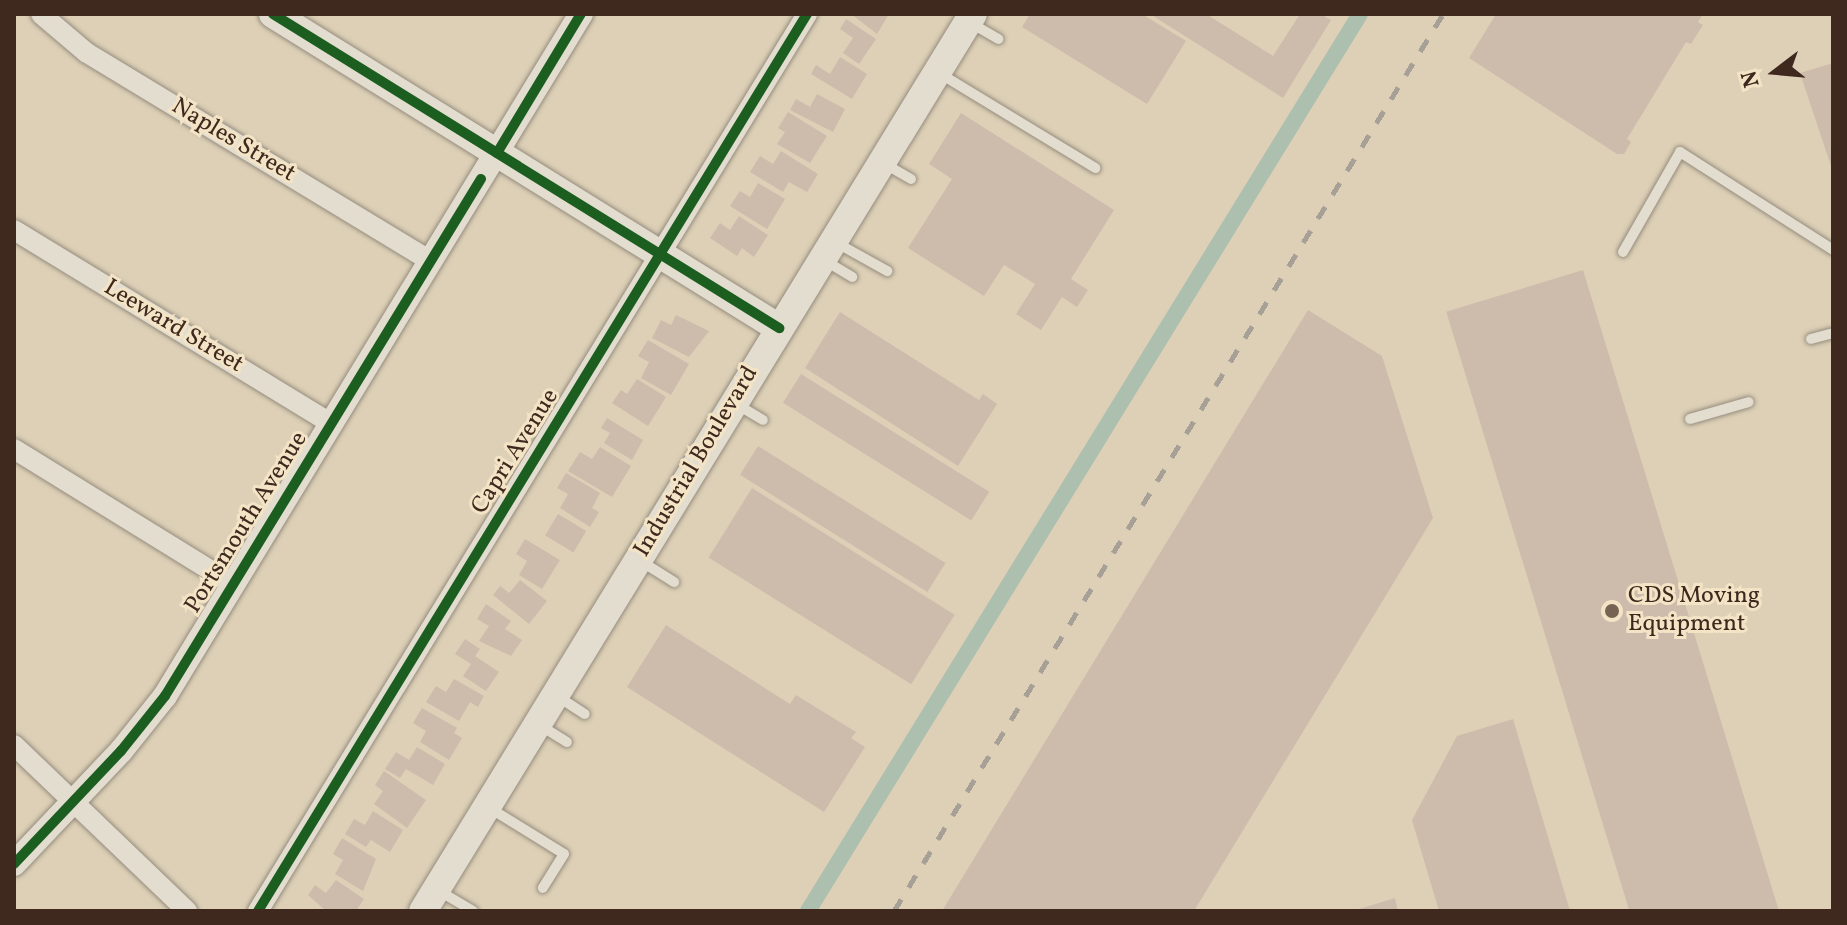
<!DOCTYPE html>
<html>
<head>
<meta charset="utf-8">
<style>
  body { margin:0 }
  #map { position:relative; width:1847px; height:925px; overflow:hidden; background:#ddd0b7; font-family:Vollkorn,serif }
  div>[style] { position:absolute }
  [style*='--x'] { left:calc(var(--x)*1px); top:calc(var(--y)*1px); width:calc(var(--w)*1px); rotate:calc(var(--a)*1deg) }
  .canal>* { height:16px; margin:-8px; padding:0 8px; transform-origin:8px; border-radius:8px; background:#adbfae }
  .building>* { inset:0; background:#cdbcac; transform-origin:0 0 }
  .roads { filter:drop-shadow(0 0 2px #968c7d) drop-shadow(0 0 2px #968c7d) }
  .service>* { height:10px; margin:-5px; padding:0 5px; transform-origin:5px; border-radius:5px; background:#e3ddd0 }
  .minor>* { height:20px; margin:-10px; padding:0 10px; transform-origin:10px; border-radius:10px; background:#e3ddd0 }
  .tertiary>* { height:24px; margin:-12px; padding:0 12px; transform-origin:12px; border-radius:12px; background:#e3ddd0 }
  .secondary>* { height:28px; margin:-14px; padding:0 14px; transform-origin:14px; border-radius:14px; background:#e3ddd0 }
  .rail>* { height:5px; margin-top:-2.5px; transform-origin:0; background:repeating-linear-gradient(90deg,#a7a096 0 14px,transparent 0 28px) }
  .cycleway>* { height:10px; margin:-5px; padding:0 5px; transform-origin:5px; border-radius:5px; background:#1b5e20 }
  .dots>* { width:22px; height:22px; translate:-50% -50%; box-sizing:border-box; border:4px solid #f3e4c6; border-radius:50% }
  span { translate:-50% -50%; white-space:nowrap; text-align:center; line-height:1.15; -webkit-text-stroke:6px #f3e4c6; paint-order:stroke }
  .street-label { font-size:24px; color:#3f281e }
  .poi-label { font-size:24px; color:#3f281e }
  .left { translate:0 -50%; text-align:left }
  .frame { position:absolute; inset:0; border:16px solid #3f281e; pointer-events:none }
  .north { position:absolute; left:1735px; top:32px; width:80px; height:80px; -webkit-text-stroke:6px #f3e4c6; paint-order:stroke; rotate:254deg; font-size:22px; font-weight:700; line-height:32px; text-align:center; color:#3f281e }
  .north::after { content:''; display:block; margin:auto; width:28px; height:36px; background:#3f281e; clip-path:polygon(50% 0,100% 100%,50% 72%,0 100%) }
</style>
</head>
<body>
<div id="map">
  <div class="canal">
    <div style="--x:808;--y:911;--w:1053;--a:-58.39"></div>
  </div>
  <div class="building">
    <div style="clip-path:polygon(851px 14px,889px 14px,877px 34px)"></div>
    <div style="clip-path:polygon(1030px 14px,1142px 14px,1186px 41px,1147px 104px,1022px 27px)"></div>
    <div style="clip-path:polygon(1150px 14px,1206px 14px,1273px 56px,1300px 14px,1321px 14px,1331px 20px,1283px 98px)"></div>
    <div style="clip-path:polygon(1496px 14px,1703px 14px,1698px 22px,1703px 25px,1691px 44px,1686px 42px,1627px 139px,1631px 142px,1624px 154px,1617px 154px,1469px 58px)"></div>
    <div style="clip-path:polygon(846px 19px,876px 39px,859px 64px,843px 53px,853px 38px,840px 29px)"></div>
    <div style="clip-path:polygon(840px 57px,867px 74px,852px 99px,811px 74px,816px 65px,830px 74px)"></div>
    <div style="clip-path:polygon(1833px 63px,1833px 169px,1832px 169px,1800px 73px)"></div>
    <div style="clip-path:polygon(817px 94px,845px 109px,833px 132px,790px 110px,796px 99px,810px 107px)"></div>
    <div style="clip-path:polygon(788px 112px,827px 136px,810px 163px,777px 144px,785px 132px,778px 128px)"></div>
    <div style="clip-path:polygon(961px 113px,1114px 210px,1071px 279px,1088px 290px,1077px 307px,1062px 297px,1041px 330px,1016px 314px,1035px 284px,1004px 265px,984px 296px,908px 248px,952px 179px,929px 164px)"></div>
    <div style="clip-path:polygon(781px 151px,818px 174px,807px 192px,789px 182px,783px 192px,750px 172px,760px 156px,773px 164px)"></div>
    <div style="clip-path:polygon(758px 183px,785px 199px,767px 229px,730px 206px,740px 191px,750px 197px)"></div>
    <div style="clip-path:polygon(739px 216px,768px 235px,754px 257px,742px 248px,737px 256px,710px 238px,720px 223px,730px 230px)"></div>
    <div style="left:1583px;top:270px;width:670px;height:143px;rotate:73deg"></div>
    <div style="clip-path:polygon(1308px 310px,1382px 356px,1433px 518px,1194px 911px,942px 911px)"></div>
    <div style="clip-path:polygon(840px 312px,979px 400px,983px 394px,997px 404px,958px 466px,805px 368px)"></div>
    <div style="clip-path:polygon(676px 315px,709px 331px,689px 357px,652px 338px,661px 320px,671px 325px)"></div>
    <div style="clip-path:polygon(648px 340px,689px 364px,671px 395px,641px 378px,649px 362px,638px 356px)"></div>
    <div style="left:801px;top:374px;width:222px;height:34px;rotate:32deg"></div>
    <div style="clip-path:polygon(637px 379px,666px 397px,648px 426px,612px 403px,621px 390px,627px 394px)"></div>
    <div style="clip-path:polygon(607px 418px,643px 440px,632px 460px,604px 443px,610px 433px,601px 428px)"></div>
    <div style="left:758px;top:446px;width:221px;height:34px;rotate:32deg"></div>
    <div style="clip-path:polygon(600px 447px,631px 466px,612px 497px,568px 471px,580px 452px,592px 459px)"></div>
    <div style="clip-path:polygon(566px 473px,600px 493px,592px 508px,599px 512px,590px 527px,560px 508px,568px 494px,557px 488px)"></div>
    <div style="left:752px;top:488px;width:239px;height:82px;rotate:32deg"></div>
    <div style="left:558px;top:514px;width:33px;height:25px;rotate:31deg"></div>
    <div style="clip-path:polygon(525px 539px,560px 560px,542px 589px,519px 575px,527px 561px,516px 554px)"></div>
    <div style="clip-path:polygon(520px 580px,547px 601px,529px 624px,493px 595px,500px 586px,509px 593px)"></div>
    <div style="clip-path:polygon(486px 604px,511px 621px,505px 629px,522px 640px,511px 656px,479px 641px,489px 626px,477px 619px)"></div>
    <div style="clip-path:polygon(666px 625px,790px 704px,796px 695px,856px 732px,851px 738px,865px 747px,824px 812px,627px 687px)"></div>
    <div style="clip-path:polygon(465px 639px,480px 649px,475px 656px,499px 672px,486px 691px,463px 676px,471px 664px,455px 654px)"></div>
    <div style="clip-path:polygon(454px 679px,484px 696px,478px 707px,470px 702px,459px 721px,426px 702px,436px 686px,446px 692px)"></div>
    <div style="clip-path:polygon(422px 708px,457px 728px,454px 733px,462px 738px,449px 760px,420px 742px,426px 731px,413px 723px)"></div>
    <div style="clip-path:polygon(1513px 719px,1570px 911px,1439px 911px,1412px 820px,1457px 736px)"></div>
    <div style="clip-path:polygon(417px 747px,445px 764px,433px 785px,406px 769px,400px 778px,385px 769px,396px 752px,409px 760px)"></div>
    <div style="clip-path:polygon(384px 771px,426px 800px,407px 828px,374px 804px,383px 791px,375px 785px)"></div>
    <div style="clip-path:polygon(373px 811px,403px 830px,390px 852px,371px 840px,366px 847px,345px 834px,354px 819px,365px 825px)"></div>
    <div style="clip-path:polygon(342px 838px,376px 859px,363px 891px,335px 874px,343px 860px,333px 854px)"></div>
    <div style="clip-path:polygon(336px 880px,364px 899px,356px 911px,326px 911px,308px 895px,315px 885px,326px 893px)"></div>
    <div style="clip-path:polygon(1395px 898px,1398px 911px,1356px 911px,1356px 910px)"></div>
  </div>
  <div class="roads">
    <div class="service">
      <div style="--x:969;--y:22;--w:34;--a:30"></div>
      <div style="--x:939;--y:73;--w:183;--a:31.3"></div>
      <div style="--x:885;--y:164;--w:30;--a:30"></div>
      <div style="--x:835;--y:242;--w:60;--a:29.1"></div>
      <div style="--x:1623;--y:252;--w:115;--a:-60.3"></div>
      <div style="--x:1680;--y:152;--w:182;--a:32.6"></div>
      <div style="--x:824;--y:260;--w:33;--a:31"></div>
      <div style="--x:1811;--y:339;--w:23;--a:-15"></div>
      <div style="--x:738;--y:405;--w:29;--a:31"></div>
      <div style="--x:1690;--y:419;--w:61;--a:-16.1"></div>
      <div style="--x:642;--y:562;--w:38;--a:32"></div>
      <div style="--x:557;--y:696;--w:33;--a:33"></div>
      <div style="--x:538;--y:724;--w:34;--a:32"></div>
      <div style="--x:488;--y:807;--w:89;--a:31.7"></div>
      <div style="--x:564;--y:854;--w:40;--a:122"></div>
      <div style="--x:436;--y:889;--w:43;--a:30.7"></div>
    </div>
    <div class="minor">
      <div style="--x:41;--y:14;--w:60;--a:40.3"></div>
      <div style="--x:87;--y:53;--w:401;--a:31.2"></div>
      <div style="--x:14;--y:230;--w:373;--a:31.4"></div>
      <div style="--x:14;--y:449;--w:257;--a:31.7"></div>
      <div style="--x:14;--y:745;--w:240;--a:43.8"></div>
      <div style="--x:258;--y:911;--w:1052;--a:-58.53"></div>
    </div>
    <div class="tertiary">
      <div style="--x:14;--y:864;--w:156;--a:-46.6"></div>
      <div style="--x:121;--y:751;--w:70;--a:-51.3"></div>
      <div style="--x:165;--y:696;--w:799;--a:-58.62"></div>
    </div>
    <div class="secondary">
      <div style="--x:273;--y:14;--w:596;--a:31.82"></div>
      <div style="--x:423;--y:911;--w:1052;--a:-58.49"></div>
    </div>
  </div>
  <div class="rail">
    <div style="--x:894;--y:911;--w:1052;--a:-58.53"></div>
  </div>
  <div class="cycleway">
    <div style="--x:273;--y:14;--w:596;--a:31.82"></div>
    <div style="--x:497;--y:153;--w:162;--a:-58.9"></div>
    <div style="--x:14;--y:864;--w:156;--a:-46.6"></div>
    <div style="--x:121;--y:751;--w:70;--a:-51.3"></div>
    <div style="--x:165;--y:696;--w:606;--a:-58.57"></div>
    <div style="--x:258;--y:911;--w:1052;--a:-58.53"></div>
  </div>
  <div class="dots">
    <div style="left:1612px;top:611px;background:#766354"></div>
  </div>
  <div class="street-label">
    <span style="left:233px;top:141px;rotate:31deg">Naples Street</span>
    <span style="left:173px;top:327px;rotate:31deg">Leeward Street</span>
    <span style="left:516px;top:452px;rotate:-58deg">Capri Avenue</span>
    <span style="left:697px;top:462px;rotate:-59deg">Industrial Boulevard</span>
    <span style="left:247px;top:523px;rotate:-58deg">Portsmouth Avenue</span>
  </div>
  <div class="poi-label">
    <span class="left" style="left:1628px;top:611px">CDS Moving<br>Equipment</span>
  </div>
  <div class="frame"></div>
  <div class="north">N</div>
</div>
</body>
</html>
